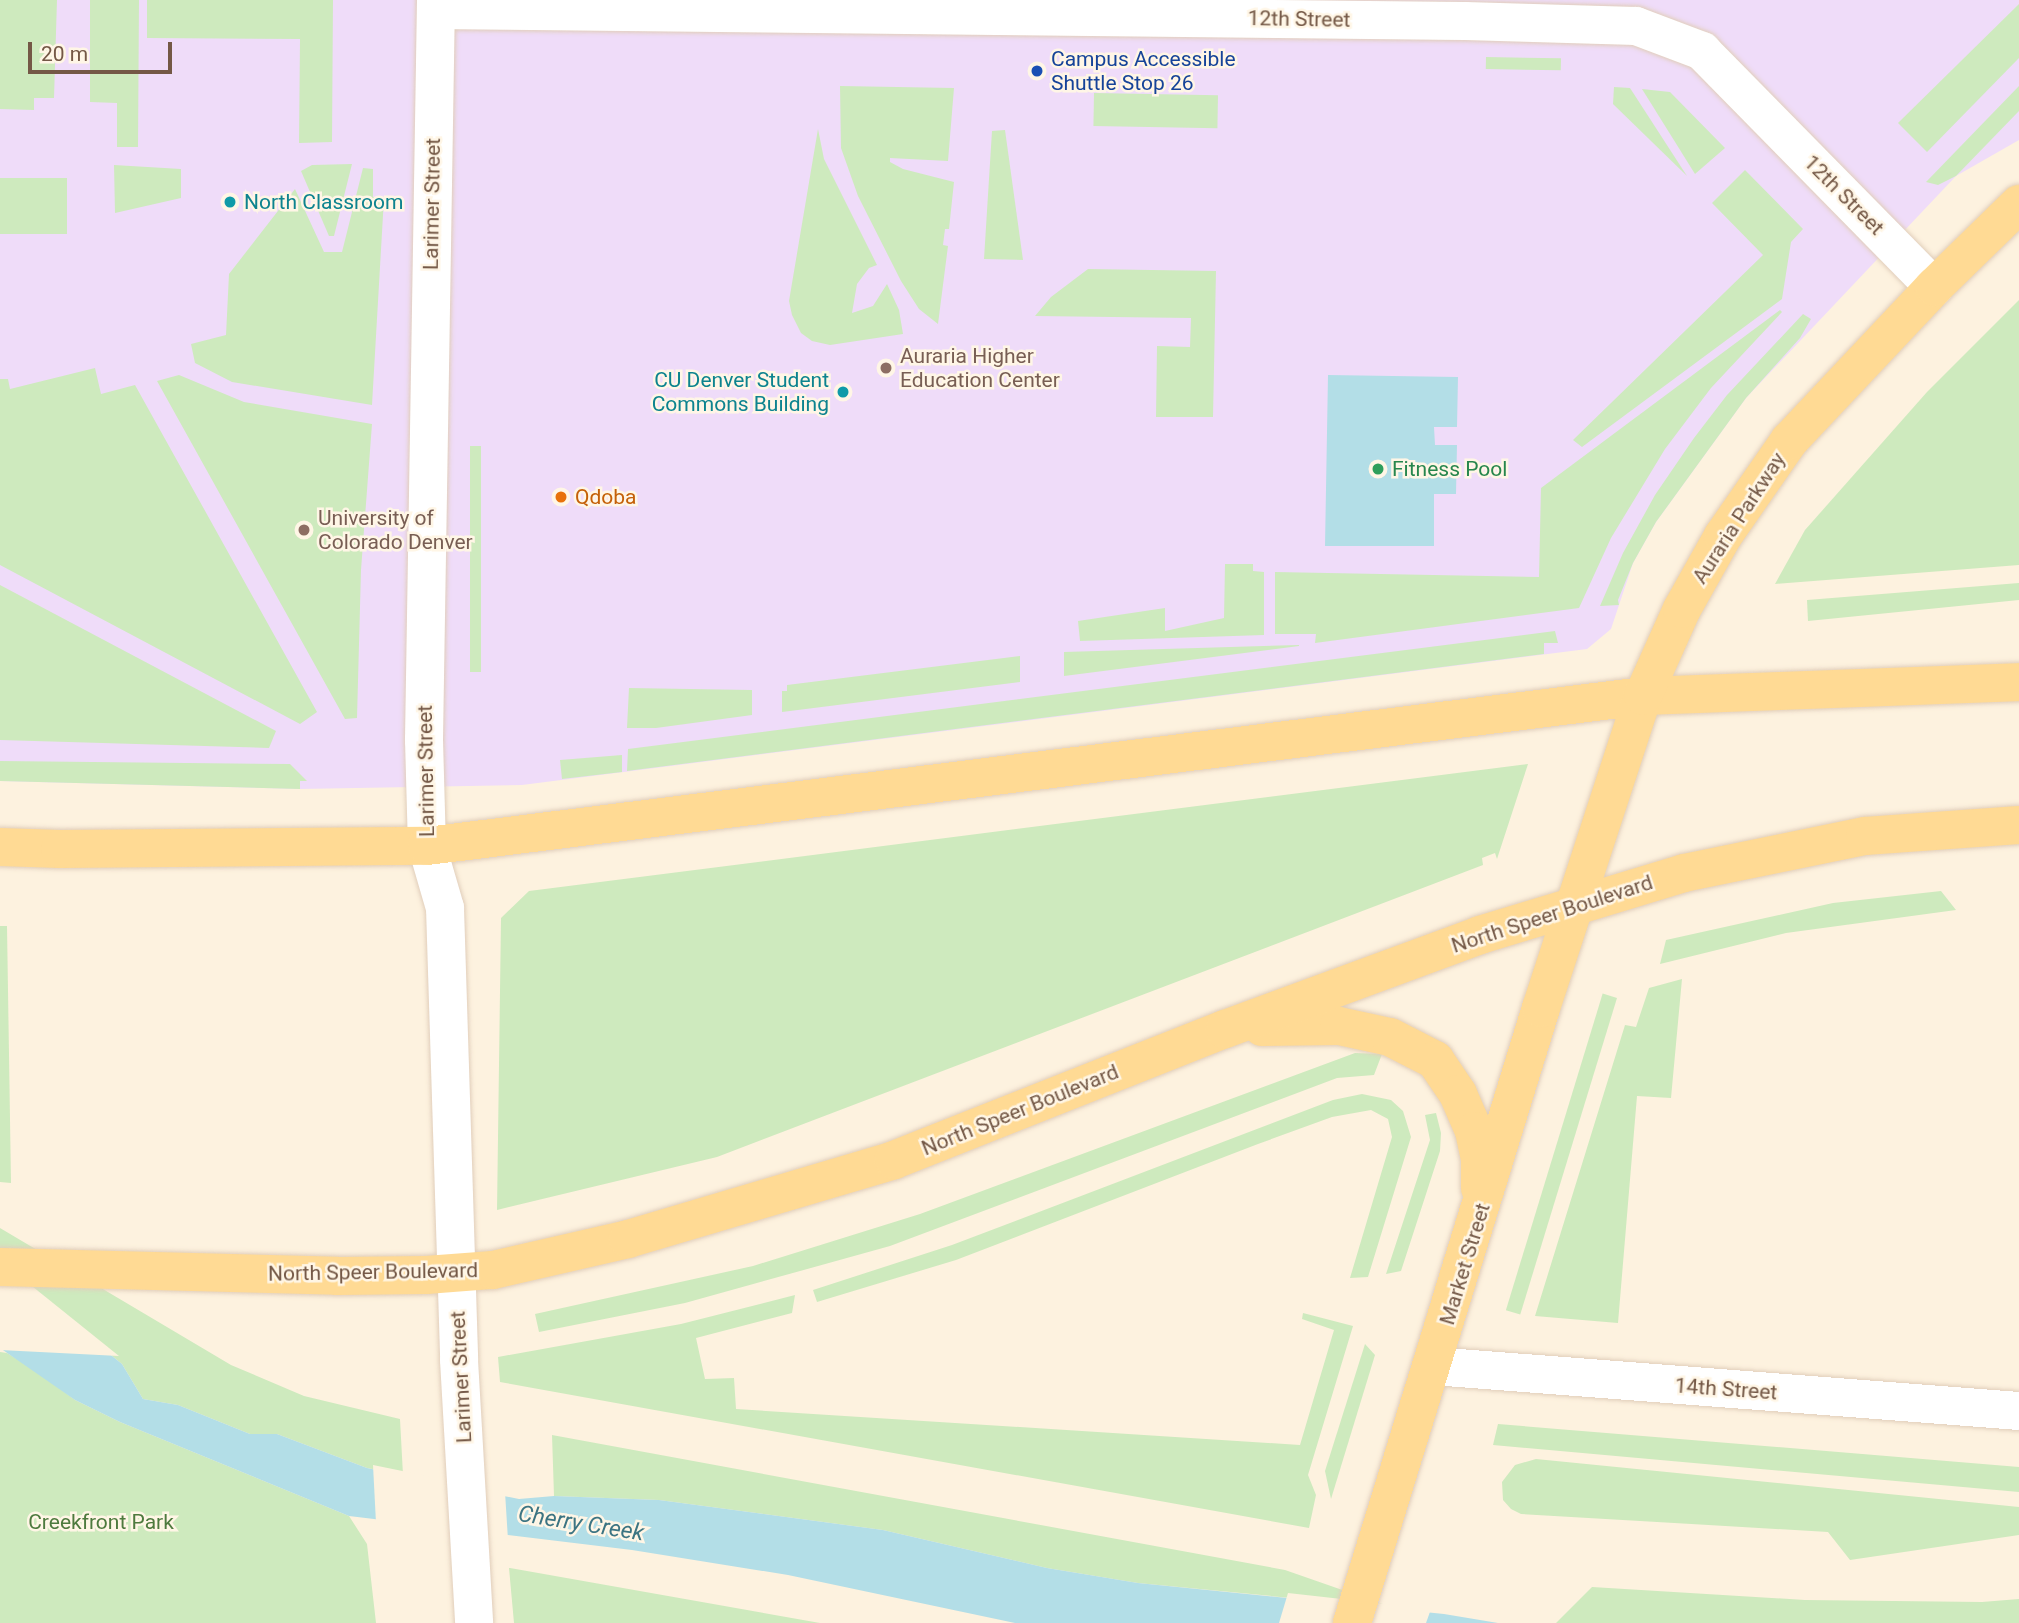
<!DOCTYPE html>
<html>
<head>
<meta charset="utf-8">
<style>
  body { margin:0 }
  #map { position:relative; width:2019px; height:1623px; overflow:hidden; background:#fdf2df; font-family:Roboto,sans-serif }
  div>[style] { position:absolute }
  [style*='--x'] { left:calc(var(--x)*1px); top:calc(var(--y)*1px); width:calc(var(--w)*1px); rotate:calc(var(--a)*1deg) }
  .education>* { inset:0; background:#efdcf9 }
  .green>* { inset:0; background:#ceeabe; transform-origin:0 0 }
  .water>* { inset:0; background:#b3dee7 }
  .pier>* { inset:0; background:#fdf2df }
  .roads { filter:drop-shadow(0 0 2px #e1cebb) drop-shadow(0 0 2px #e1cebb) }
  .minor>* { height:38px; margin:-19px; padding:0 19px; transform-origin:19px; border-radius:19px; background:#fff }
  .major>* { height:38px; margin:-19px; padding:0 19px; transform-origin:19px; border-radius:19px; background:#ffda94 }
  .dots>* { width:19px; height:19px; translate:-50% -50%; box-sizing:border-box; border:4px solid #fff6e6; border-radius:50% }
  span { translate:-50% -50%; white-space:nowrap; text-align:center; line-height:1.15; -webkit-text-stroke:5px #fff6e6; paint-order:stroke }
  .street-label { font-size:21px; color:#745846 }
  .transit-label { font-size:21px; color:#164399 }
  .left { translate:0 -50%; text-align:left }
  .culture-label { font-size:21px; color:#0d838f }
  .right { translate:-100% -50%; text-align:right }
  .education-label { font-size:21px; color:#785e54 }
  .leisure-label { font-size:21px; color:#27864d }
  .food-label { font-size:21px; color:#c56008 }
  .park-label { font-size:21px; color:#4e7a3e }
  .water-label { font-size:23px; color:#3c7482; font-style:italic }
  .scale { position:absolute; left:28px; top:42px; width:144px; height:32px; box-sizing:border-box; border:4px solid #745846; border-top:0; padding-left:9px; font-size:21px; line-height:24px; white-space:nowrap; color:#745846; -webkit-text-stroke:5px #fff6e6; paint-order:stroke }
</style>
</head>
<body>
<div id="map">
  <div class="education">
    <div style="clip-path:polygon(0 0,2019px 0,2019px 140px,1956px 176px,1746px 398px,1656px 522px,1633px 563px,1611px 629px,1587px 649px,522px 785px,300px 789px,0 781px)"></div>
  </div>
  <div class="green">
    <div style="clip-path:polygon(0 0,57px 0,54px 98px,34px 98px,34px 110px,0 109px)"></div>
    <div style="clip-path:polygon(90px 0,139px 0,138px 147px,117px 147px,117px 103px,90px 102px)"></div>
    <div style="clip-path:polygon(147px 0,333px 0,332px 142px,299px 143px,300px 39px,147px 38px)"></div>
    <div style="clip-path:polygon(2019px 4px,2019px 58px,1927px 152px,1898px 123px)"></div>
    <div style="left:1486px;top:57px;width:75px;height:12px;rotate:1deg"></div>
    <div style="clip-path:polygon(840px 86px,954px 88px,948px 161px,890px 158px,890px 162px,903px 169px,954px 182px,949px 229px,945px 229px,943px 245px,948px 246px,938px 324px,919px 309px,901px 281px,858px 196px,841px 148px)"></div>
    <div style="clip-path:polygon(2019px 86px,2019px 111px,1956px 176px,1938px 185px,1926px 182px)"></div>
    <div style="clip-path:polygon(1614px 87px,1630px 88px,1687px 176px,1613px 104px)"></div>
    <div style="clip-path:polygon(1642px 89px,1670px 92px,1725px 148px,1695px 174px)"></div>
    <div style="left:1094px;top:93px;width:124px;height:33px;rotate:1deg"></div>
    <div style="clip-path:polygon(818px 129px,824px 159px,877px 265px,869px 268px,857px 284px,852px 313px,873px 306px,887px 284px,899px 310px,903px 334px,830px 345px,812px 341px,801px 333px,792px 315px,789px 301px)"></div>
    <div style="clip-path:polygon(1005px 130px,1023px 260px,984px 259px,992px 131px)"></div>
    <div style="clip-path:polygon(352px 164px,334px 236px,329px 236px,301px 171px,312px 165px)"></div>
    <div style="clip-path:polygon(114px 165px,181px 169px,181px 198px,115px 213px)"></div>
    <div style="clip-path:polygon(363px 168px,373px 169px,373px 197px,384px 198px,372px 405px,232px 382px,195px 363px,191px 344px,226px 335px,229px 274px,295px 189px,324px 252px,342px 252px)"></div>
    <div style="clip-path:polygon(1745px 170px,1803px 229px,1791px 242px,1782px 299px,1582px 447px,1573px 440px,1763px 255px,1712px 203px)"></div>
    <div style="left:0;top:178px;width:67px;height:56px"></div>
    <div style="clip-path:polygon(1088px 269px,1216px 271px,1213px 417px,1156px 417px,1157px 346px,1190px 347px,1191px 318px,1035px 316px,1051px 297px)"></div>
    <div style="clip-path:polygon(2019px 300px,2019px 565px,1775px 584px,1805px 530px,1927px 392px)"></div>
    <div style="clip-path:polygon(1780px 310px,1782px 312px,1711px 388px,1665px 449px,1611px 538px,1579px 608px,1315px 643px,1316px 634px,1275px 634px,1275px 572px,1539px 577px,1541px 488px)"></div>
    <div style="clip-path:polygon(1803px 314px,1811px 319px,1800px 338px,1746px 398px,1656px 522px,1633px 563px,1618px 600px,1619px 605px,1600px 606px,1623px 553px,1655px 495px,1694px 438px,1727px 395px)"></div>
    <div style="clip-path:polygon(95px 368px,101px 394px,135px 385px,317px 712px,300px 724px,0 565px,0 379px,8px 379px,10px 389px)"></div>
    <div style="clip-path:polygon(179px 375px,244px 402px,372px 424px,361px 570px,357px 718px,345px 719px,157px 381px)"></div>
    <div style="left:470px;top:446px;width:11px;height:226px"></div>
    <div style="clip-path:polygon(1225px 564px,1253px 564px,1253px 571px,1264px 572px,1264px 635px,1080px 641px,1078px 621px,1165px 608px,1165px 631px,1224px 618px)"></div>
    <div style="clip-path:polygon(2019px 583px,2019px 600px,1808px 621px,1807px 600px)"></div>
    <div style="clip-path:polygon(0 585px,276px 731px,269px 748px,0 740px)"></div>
    <div style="clip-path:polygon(1555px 631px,1558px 643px,1544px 643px,1544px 654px,627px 771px,628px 749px)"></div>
    <div style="clip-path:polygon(1299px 645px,1299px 646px,1064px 676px,1064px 652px)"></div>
    <div style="clip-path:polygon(1020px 656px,1020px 682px,782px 712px,782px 691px,787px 691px,787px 685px)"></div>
    <div style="clip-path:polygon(629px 688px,752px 690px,752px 715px,656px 728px,627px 728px)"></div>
    <div style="clip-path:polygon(622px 755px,622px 772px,562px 779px,560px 760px)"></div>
    <div style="clip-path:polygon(0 761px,290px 764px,307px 781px,300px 781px,300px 789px,0 781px)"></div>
    <div style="clip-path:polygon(1528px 764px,1497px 859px,1495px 853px,1482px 858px,1483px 865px,717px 1157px,497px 1210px,501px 918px,529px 891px)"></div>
    <div style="clip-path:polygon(1941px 891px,1956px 910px,1786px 933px,1660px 964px,1666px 940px,1833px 903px)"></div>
    <div style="clip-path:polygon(0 926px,7px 926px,11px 1183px,0 1182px)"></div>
    <div style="clip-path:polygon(1682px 979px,1671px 1098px,1637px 1096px,1618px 1323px,1535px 1316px,1625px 1025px,1636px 1027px,1649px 988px)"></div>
    <div style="left:1617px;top:998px;width:331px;height:15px;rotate:107deg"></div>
    <div style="clip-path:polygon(1355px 1053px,1382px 1054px,1374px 1075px,1337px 1078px,890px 1246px,685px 1303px,539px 1332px,535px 1314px,753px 1266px,920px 1214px)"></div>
    <div style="clip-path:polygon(1362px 1094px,1391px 1100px,1403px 1111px,1411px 1137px,1368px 1277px,1350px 1278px,1392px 1137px,1388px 1119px,1371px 1110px,1332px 1117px,1258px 1144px,956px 1260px,817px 1302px,813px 1290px,952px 1245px,1333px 1100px)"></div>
    <div style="clip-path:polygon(1436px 1113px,1441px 1133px,1440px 1151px,1401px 1271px,1386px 1274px,1430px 1140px,1425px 1115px)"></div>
    <div style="clip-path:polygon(0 1228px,231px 1365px,304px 1396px,400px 1419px,403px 1475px,367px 1468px,277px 1434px,250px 1434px,178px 1405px,143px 1399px,122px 1364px,0 1265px)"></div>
    <div style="clip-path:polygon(795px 1295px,792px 1313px,696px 1338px,705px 1379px,734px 1378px,736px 1409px,1300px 1445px,1334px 1330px,1302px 1319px,1303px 1313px,1353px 1326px,1308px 1475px,1316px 1495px,1309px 1528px,500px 1382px,498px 1357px,681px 1324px)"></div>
    <div style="clip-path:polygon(1365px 1344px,1375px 1355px,1331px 1499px,1325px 1471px)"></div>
    <div style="clip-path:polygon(0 1352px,7px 1353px,38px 1372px,75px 1400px,120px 1422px,349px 1516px,367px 1544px,376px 1623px,0 1623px)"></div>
    <div style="clip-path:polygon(1498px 1424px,2019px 1467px,2019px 1492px,1493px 1445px)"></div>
    <div style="clip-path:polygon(552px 1435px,1285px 1570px,1394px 1608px,1138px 1583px,1047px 1568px,883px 1530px,659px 1500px,554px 1496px)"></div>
    <div style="clip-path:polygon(1536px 1459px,2019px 1507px,2019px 1535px,1850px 1560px,1828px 1532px,1521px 1514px,1511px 1509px,1503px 1500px,1502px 1482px,1515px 1465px)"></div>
    <div style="clip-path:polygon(509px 1568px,510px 1568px,820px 1623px,514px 1623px)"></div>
    <div style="clip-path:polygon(1592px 1587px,1805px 1600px,1982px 1602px,2019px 1599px,2019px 1623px,1556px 1623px)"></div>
  </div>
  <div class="water">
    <div style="clip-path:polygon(1328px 375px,1458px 377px,1457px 427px,1434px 427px,1435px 445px,1457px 445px,1456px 494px,1434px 494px,1434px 546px,1325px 546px)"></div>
    <div style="clip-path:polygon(0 1265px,122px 1364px,143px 1399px,178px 1405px,250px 1434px,277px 1434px,367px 1468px,519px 1499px,554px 1496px,659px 1500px,883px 1530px,1047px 1568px,1138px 1583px,1444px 1614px,1498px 1623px,1015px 1623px,788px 1575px,632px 1550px,349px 1516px,120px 1422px,75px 1400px,0 1348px)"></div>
  </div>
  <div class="pier">
    <div style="clip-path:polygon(0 1261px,2px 1262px,119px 1356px,0 1350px)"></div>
    <div style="clip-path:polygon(373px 1465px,505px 1492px,508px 1540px,376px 1523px)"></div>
    <div style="clip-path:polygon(1288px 1593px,1431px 1609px,1426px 1623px,1279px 1623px)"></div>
  </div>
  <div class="roads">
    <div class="minor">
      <div style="--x:436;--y:0;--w:740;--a:90.93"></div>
      <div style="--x:424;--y:740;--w:106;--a:88.4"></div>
      <div style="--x:427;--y:846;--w:65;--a:73.8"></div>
      <div style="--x:445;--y:908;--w:452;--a:88.2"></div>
      <div style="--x:459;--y:1360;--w:263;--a:86.7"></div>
      <div style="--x:436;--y:10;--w:1029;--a:0.61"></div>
      <div style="--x:1465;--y:21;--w:171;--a:1.7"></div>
      <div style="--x:1636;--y:26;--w:71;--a:20.7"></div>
      <div style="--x:1702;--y:51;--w:331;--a:45.5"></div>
      <div style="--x:1433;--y:1366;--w:588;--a:4.39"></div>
    </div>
    <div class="major">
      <div style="--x:0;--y:847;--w:60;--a:1.9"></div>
      <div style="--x:60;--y:849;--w:367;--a:-0.5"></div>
      <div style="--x:427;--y:846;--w:1225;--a:-7.03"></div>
      <div style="--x:1643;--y:696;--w:376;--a:-2.1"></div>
      <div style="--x:1262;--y:1027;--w:77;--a:-0.7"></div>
      <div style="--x:1339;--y:1026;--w:52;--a:12.2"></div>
      <div style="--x:1390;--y:1037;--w:51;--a:27.1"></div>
      <div style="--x:1435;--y:1060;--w:41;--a:55.9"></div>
      <div style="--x:1458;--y:1094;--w:40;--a:66.6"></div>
      <div style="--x:1474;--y:1131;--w:30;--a:78"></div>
      <div style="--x:1480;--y:1160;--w:28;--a:90"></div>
      <div style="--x:0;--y:1267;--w:337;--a:1.5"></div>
      <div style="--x:337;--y:1276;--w:89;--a:-0.6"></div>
      <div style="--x:426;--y:1275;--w:67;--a:-4.3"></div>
      <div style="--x:493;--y:1270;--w:139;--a:-12.9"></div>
      <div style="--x:628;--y:1239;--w:277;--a:-16.5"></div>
      <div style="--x:894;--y:1160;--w:356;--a:-21.6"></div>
      <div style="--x:1225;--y:1029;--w:272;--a:-20.2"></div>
      <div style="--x:1480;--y:935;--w:213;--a:-16.9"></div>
      <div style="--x:1684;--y:873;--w:185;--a:-11.6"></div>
      <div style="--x:1865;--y:836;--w:154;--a:-4.1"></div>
      <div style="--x:1352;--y:1623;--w:643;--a:-72.92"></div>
      <div style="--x:1541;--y:1008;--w:328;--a:-71.9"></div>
      <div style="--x:1643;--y:696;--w:95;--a:-65.9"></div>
      <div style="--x:1682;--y:609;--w:84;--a:-60.7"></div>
      <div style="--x:1723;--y:536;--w:116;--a:-55.2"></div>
      <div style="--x:1789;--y:441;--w:212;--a:-46.7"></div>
      <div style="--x:1934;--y:287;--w:119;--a:-44.3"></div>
    </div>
  </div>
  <div class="dots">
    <div style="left:1037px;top:71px;background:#1a4fb4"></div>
    <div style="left:230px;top:202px;background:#0f9aa8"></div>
    <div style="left:886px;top:368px;background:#8d6e63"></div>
    <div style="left:843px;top:392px;background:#0f9aa8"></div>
    <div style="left:1378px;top:469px;background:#2e9e5b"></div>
    <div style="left:561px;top:497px;background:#e8710a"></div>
    <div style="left:304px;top:530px;background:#8d6e63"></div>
  </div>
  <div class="street-label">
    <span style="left:1299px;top:19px;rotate:1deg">12th Street</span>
    <span style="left:1844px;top:195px;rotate:45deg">12th Street</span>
    <span style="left:432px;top:204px;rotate:-89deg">Larimer Street</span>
    <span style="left:1739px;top:518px;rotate:-57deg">Auraria Parkway</span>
    <span style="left:426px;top:771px;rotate:-91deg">Larimer Street</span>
    <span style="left:1552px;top:914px;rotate:-18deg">North Speer Boulevard</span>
    <span style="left:1020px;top:1110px;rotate:-22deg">North Speer Boulevard</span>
    <span style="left:1465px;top:1264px;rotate:-73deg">Market Street</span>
    <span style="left:373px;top:1272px;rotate:-1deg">North Speer Boulevard</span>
    <span style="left:461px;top:1377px;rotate:-93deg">Larimer Street</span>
    <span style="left:1726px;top:1389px;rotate:4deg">14th Street</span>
  </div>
  <div class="transit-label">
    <span class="left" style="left:1051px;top:71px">Campus Accessible<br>Shuttle Stop 26</span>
  </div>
  <div class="culture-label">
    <span class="left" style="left:244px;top:202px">North Classroom</span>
    <span class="right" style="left:829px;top:392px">CU Denver Student<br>Commons Building</span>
  </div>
  <div class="education-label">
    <span class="left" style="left:900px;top:368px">Auraria Higher<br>Education Center</span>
    <span class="left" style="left:318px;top:530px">University of<br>Colorado Denver</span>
  </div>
  <div class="leisure-label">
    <span class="left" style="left:1392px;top:469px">Fitness Pool</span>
  </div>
  <div class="food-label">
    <span class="left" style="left:575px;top:497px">Qdoba</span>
  </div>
  <div class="park-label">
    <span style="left:101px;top:1522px">Creekfront Park</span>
  </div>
  <div class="water-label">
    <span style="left:581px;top:1524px;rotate:9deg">Cherry Creek</span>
  </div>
  <div class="scale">20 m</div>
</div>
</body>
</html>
